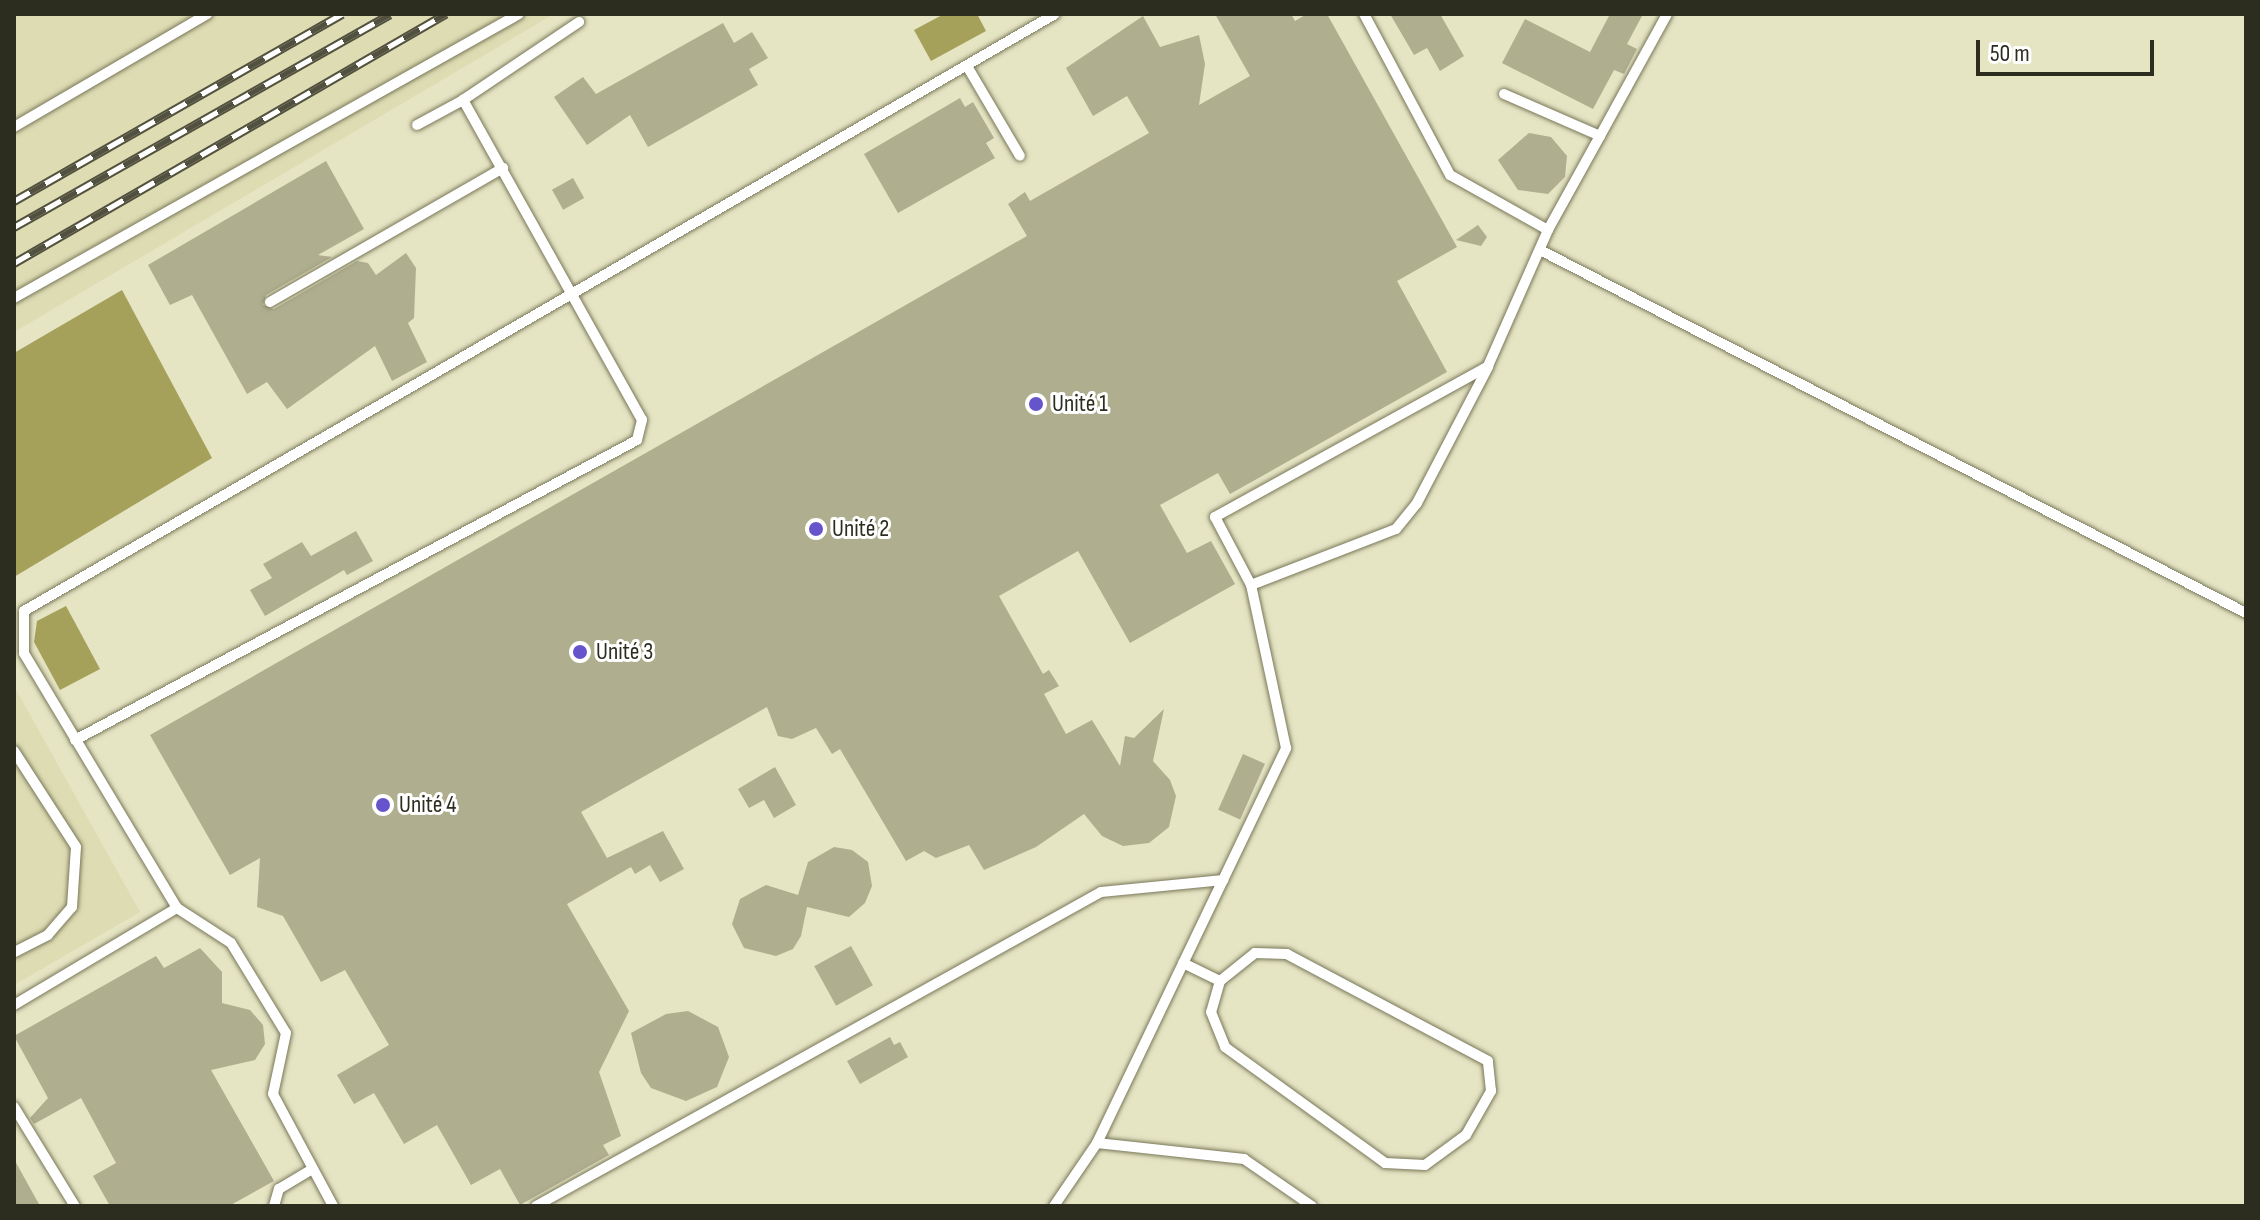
<!DOCTYPE html>
<html>
<head>
<meta charset="utf-8">
<style>
  body { margin:0 }
  #map { position:relative; width:2260px; height:1220px; overflow:hidden; background:#e5e4c3; font-family:"Sofia Sans Condensed",sans-serif }
  div>[style] { position:absolute }
  [style*='--x'] { left:calc(var(--x)*1px); top:calc(var(--y)*1px); width:calc(var(--w)*1px); rotate:calc(var(--a)*1deg) }
  .built>* { inset:0; background:#dedcb3 }
  .water>* { inset:0; background:#a5a15a }
  .building>* { inset:0; background:#afae8f; transform-origin:0 0 }
  .roads { filter:drop-shadow(0 0 2px #79785a) drop-shadow(0 0 2px #79785a) }
  .lane>* { height:10px; margin:-5px; padding:0 5px; transform-origin:5px; border-radius:5px; background:#fff }
  .rail>* { height:9px; margin-top:-4.5px; transform-origin:0; background:repeating-linear-gradient(90deg,#fff 0 18px,#525140 0 36px); box-sizing:border-box; border-block:2px solid #525140 }
  .dots>* { width:22px; height:22px; translate:-50% -50%; box-sizing:border-box; border:4px solid #fff; border-radius:50% }
  span { translate:-50% -50%; white-space:nowrap; text-align:center; line-height:1.15; -webkit-text-stroke:6px #fff; paint-order:stroke }
  .poi-label { font-size:24px; color:#2c2c1f }
  .left { translate:0 -50%; text-align:left }
  .frame { position:absolute; inset:0; border:16px solid #2c2c1f; pointer-events:none }
  .scale { position:absolute; left:1976px; top:40px; width:178px; height:36px; box-sizing:border-box; border:4px solid #2c2c1f; border-top:0; padding-left:10px; font-size:24px; line-height:28px; white-space:nowrap; color:#2c2c1f; -webkit-text-stroke:6px #fff; paint-order:stroke }
</style>
</head>
<body>
<div id="map">
  <div class="built">
    <div style="clip-path:polygon(14px 14px,554px 14px,14px 332px)"></div>
    <div style="clip-path:polygon(14px 686px,140px 912px,14px 985px)"></div>
  </div>
  <div class="water">
    <div style="clip-path:polygon(944px 14px,977px 14px,986px 31px,931px 61px,914px 30px)"></div>
    <div style="clip-path:polygon(122px 290px,212px 458px,14px 577px,14px 353px)"></div>
    <div style="clip-path:polygon(66px 606px,100px 669px,60px 690px,34px 642px,37px 621px)"></div>
  </div>
  <div class="building">
    <div style="clip-path:polygon(1215px 14px,1291px 14px,1295px 21px,1307px 14px,1327px 14px,1457px 247px,1397px 281px,1447px 372px,1230px 494px,1218px 473px,1160px 505px,1187px 553px,1211px 541px,1235px 584px,1130px 643px,1078px 551px,999px 596px,1043px 674px,1049px 670px,1059px 686px,1044px 694px,1066px 734px,1092px 720px,1120px 766px,1125px 736px,1134px 738px,1164px 709px,1153px 761px,1170px 780px,1176px 796px,1169px 827px,1149px 843px,1123px 846px,1102px 836px,1084px 814px,1036px 847px,984px 870px,969px 845px,936px 858px,924px 851px,906px 861px,840px 749px,832px 754px,816px 728px,792px 739px,778px 736px,767px 707px,581px 812px,607px 858px,663px 831px,684px 869px,660px 882px,650px 865px,635px 874px,631px 867px,567px 904px,629px 1011px,599px 1072px,621px 1136px,603px 1145px,609px 1155px,520px 1205px,500px 1169px,471px 1185px,437px 1125px,404px 1144px,374px 1093px,354px 1104px,337px 1075px,389px 1045px,345px 970px,321px 982px,283px 916px,257px 907px,260px 858px,230px 875px,150px 735px,1027px 236px,1008px 204px,1025px 192px,1030px 201px,1149px 133px,1127px 96px,1093px 116px,1066px 68px,1143px 16px,1160px 47px,1199px 35px,1205px 64px,1199px 105px,1250px 76px)"></div>
    <div style="clip-path:polygon(1390px 14px,1440px 14px,1464px 56px,1440px 71px,1427px 48px,1414px 55px)"></div>
    <div style="clip-path:polygon(1610px 14px,1643px 14px,1627px 44px,1637px 49px,1624px 74px,1614px 70px,1593px 109px,1502px 63px,1525px 19px,1590px 52px)"></div>
    <div style="clip-path:polygon(723px 23px,734px 43px,752px 32px,768px 58px,749px 69px,758px 85px,648px 147px,630px 115px,587px 145px,554px 97px,583px 77px,596px 94px)"></div>
    <div style="clip-path:polygon(960px 98px,965px 107px,973px 102px,994px 138px,986px 143px,995px 158px,898px 213px,864px 154px)"></div>
    <div style="clip-path:polygon(1529px 133px,1551px 137px,1567px 156px,1565px 177px,1548px 194px,1518px 190px,1498px 160px)"></div>
    <div style="clip-path:polygon(326px 161px,364px 229px,318px 255px,332px 257px,266px 295px,263px 305px,274px 309px,357px 261px,368px 263px,376px 275px,406px 253px,416px 268px,414px 318px,408px 323px,427px 362px,392px 381px,375px 346px,287px 409px,267px 382px,247px 394px,192px 295px,170px 305px,148px 265px)"></div>
    <div style="left:573px;top:178px;width:23px;height:24px;rotate:61deg"></div>
    <div style="clip-path:polygon(1478px 225px,1487px 237px,1481px 246px,1456px 240px)"></div>
    <div style="clip-path:polygon(356px 531px,373px 561px,347px 575px,344px 570px,265px 616px,250px 590px,272px 578px,263px 564px,302px 542px,311px 556px)"></div>
    <div style="left:1243px;top:754px;width:24px;height:61px;rotate:24deg"></div>
    <div style="clip-path:polygon(775px 767px,796px 805px,774px 818px,764px 800px,749px 808px,738px 789px)"></div>
    <div style="clip-path:polygon(834px 847px,852px 850px,868px 862px,872px 886px,865px 903px,849px 917px,807px 907px,801px 936px,793px 949px,776px 956px,744px 948px,732px 924px,740px 899px,766px 885px,798px 895px,808px 862px)"></div>
    <div style="left:851px;top:946px;width:45px;height:42px;rotate:61deg"></div>
    <div style="clip-path:polygon(200px 948px,222px 972px,222px 1003px,250px 1010px,263px 1025px,265px 1044px,255px 1060px,211px 1070px,274px 1181px,229px 1206px,110px 1206px,93px 1176px,116px 1163px,81px 1098px,34px 1124px,30px 1118px,48px 1098px,14px 1036px,156px 956px,164px 968px)"></div>
    <div style="clip-path:polygon(688px 1011px,718px 1027px,729px 1057px,717px 1087px,686px 1101px,651px 1088px,641px 1073px,631px 1033px,666px 1014px)"></div>
    <div style="clip-path:polygon(890px 1037px,894px 1045px,900px 1042px,908px 1057px,860px 1084px,847px 1061px)"></div>
    <div style="clip-path:polygon(14px 1159px,40px 1206px,14px 1206px)"></div>
  </div>
  <div class="roads">
    <div class="lane">
      <div style="--x:967;--y:66;--w:104;--a:59.5"></div>
      <div style="--x:1504;--y:94;--w:105;--a:23.6"></div>
      <div style="--x:1600;--y:136;--w:107;--a:119"></div>
      <div style="--x:417;--y:125;--w:52;--a:-28.5"></div>
      <div style="--x:14;--y:127;--w:224;--a:-30.3"></div>
      <div style="--x:1600;--y:136;--w:139;--a:-61.2"></div>
      <div style="--x:1540;--y:250;--w:794;--a:27.21"></div>
      <div style="--x:14;--y:298;--w:579;--a:-29.35"></div>
      <div style="--x:270;--y:302;--w:269;--a:-29.9"></div>
      <div style="--x:1251;--y:585;--w:155;--a:-21.1"></div>
      <div style="--x:1396;--y:529;--w:33;--a:-51"></div>
      <div style="--x:1417;--y:503;--w:153;--a:-62.4"></div>
      <div style="--x:75;--y:740;--w:637;--a:-28.09"></div>
      <div style="--x:637;--y:440;--w:21;--a:-76"></div>
      <div style="--x:642;--y:420;--w:367;--a:-119.2"></div>
      <div style="--x:463;--y:100;--w:140;--a:-33.9"></div>
      <div style="--x:14;--y:751;--w:114;--a:57.1"></div>
      <div style="--x:76;--y:847;--w:60;--a:93.8"></div>
      <div style="--x:72;--y:907;--w:37;--a:131"></div>
      <div style="--x:48;--y:935;--w:38;--a:153"></div>
      <div style="--x:177;--y:908;--w:64;--a:32.9"></div>
      <div style="--x:231;--y:943;--w:105;--a:58.6"></div>
      <div style="--x:286;--y:1033;--w:62;--a:102"></div>
      <div style="--x:273;--y:1094;--w:127;--a:61.8"></div>
      <div style="--x:1183;--y:963;--w:41;--a:25.9"></div>
      <div style="--x:1220;--y:981;--w:32;--a:106"></div>
      <div style="--x:1211;--y:1012;--w:38;--a:68"></div>
      <div style="--x:1225;--y:1047;--w:198;--a:35.9"></div>
      <div style="--x:1385;--y:1163;--w:40;--a:2.9"></div>
      <div style="--x:1425;--y:1165;--w:51;--a:-36.2"></div>
      <div style="--x:1466;--y:1135;--w:51;--a:-60.4"></div>
      <div style="--x:1491;--y:1091;--w:30;--a:-96"></div>
      <div style="--x:1488;--y:1061;--w:228;--a:-152"></div>
      <div style="--x:1287;--y:954;--w:32;--a:-178"></div>
      <div style="--x:1255;--y:953;--w:45;--a:141.3"></div>
      <div style="--x:14;--y:1005;--w:190;--a:-30.8"></div>
      <div style="--x:177;--y:908;--w:297;--a:-121"></div>
      <div style="--x:24;--y:653;--w:42;--a:-90"></div>
      <div style="--x:24;--y:611;--w:1191;--a:-30.07"></div>
      <div style="--x:14;--y:1107;--w:116;--a:58.4"></div>
      <div style="--x:1097;--y:1143;--w:148;--a:6.2"></div>
      <div style="--x:1244;--y:1159;--w:83;--a:34.7"></div>
      <div style="--x:274;--y:1206;--w:18;--a:-74"></div>
      <div style="--x:279;--y:1189;--w:39;--a:-31"></div>
      <div style="--x:536;--y:1206;--w:646;--a:-29.06"></div>
      <div style="--x:1101;--y:892;--w:123;--a:-5.6"></div>
      <div style="--x:1054;--y:1206;--w:76;--a:-55.7"></div>
      <div style="--x:1097;--y:1143;--w:438;--a:-64.4"></div>
      <div style="--x:1286;--y:748;--w:167;--a:-102.1"></div>
      <div style="--x:1251;--y:585;--w:77;--a:-117.9"></div>
      <div style="--x:1215;--y:517;--w:312;--a:-28.9"></div>
      <div style="--x:1488;--y:366;--w:149;--a:-66.2"></div>
      <div style="--x:1548;--y:230;--w:112;--a:-150.7"></div>
      <div style="--x:1450;--y:175;--w:183;--a:-118.1"></div>
    </div>
  </div>
  <div class="rail">
    <div style="--x:14;--y:201;--w:378;--a:-29.7"></div>
    <div style="--x:14;--y:227;--w:432;--a:-29.5"></div>
    <div style="--x:14;--y:263;--w:499;--a:-30"></div>
  </div>
  <div class="dots">
    <div style="left:1036px;top:404px;background:#6654cd"></div>
    <div style="left:816px;top:529px;background:#6654cd"></div>
    <div style="left:580px;top:652px;background:#6654cd"></div>
    <div style="left:383px;top:805px;background:#6654cd"></div>
  </div>
  <div class="poi-label">
    <span class="left" style="left:1052px;top:404px">Unité 1</span>
    <span class="left" style="left:832px;top:529px">Unité 2</span>
    <span class="left" style="left:596px;top:652px">Unité 3</span>
    <span class="left" style="left:399px;top:805px">Unité 4</span>
  </div>
  <div class="frame"></div>
  <div class="scale">50 m</div>
</div>
</body>
</html>
